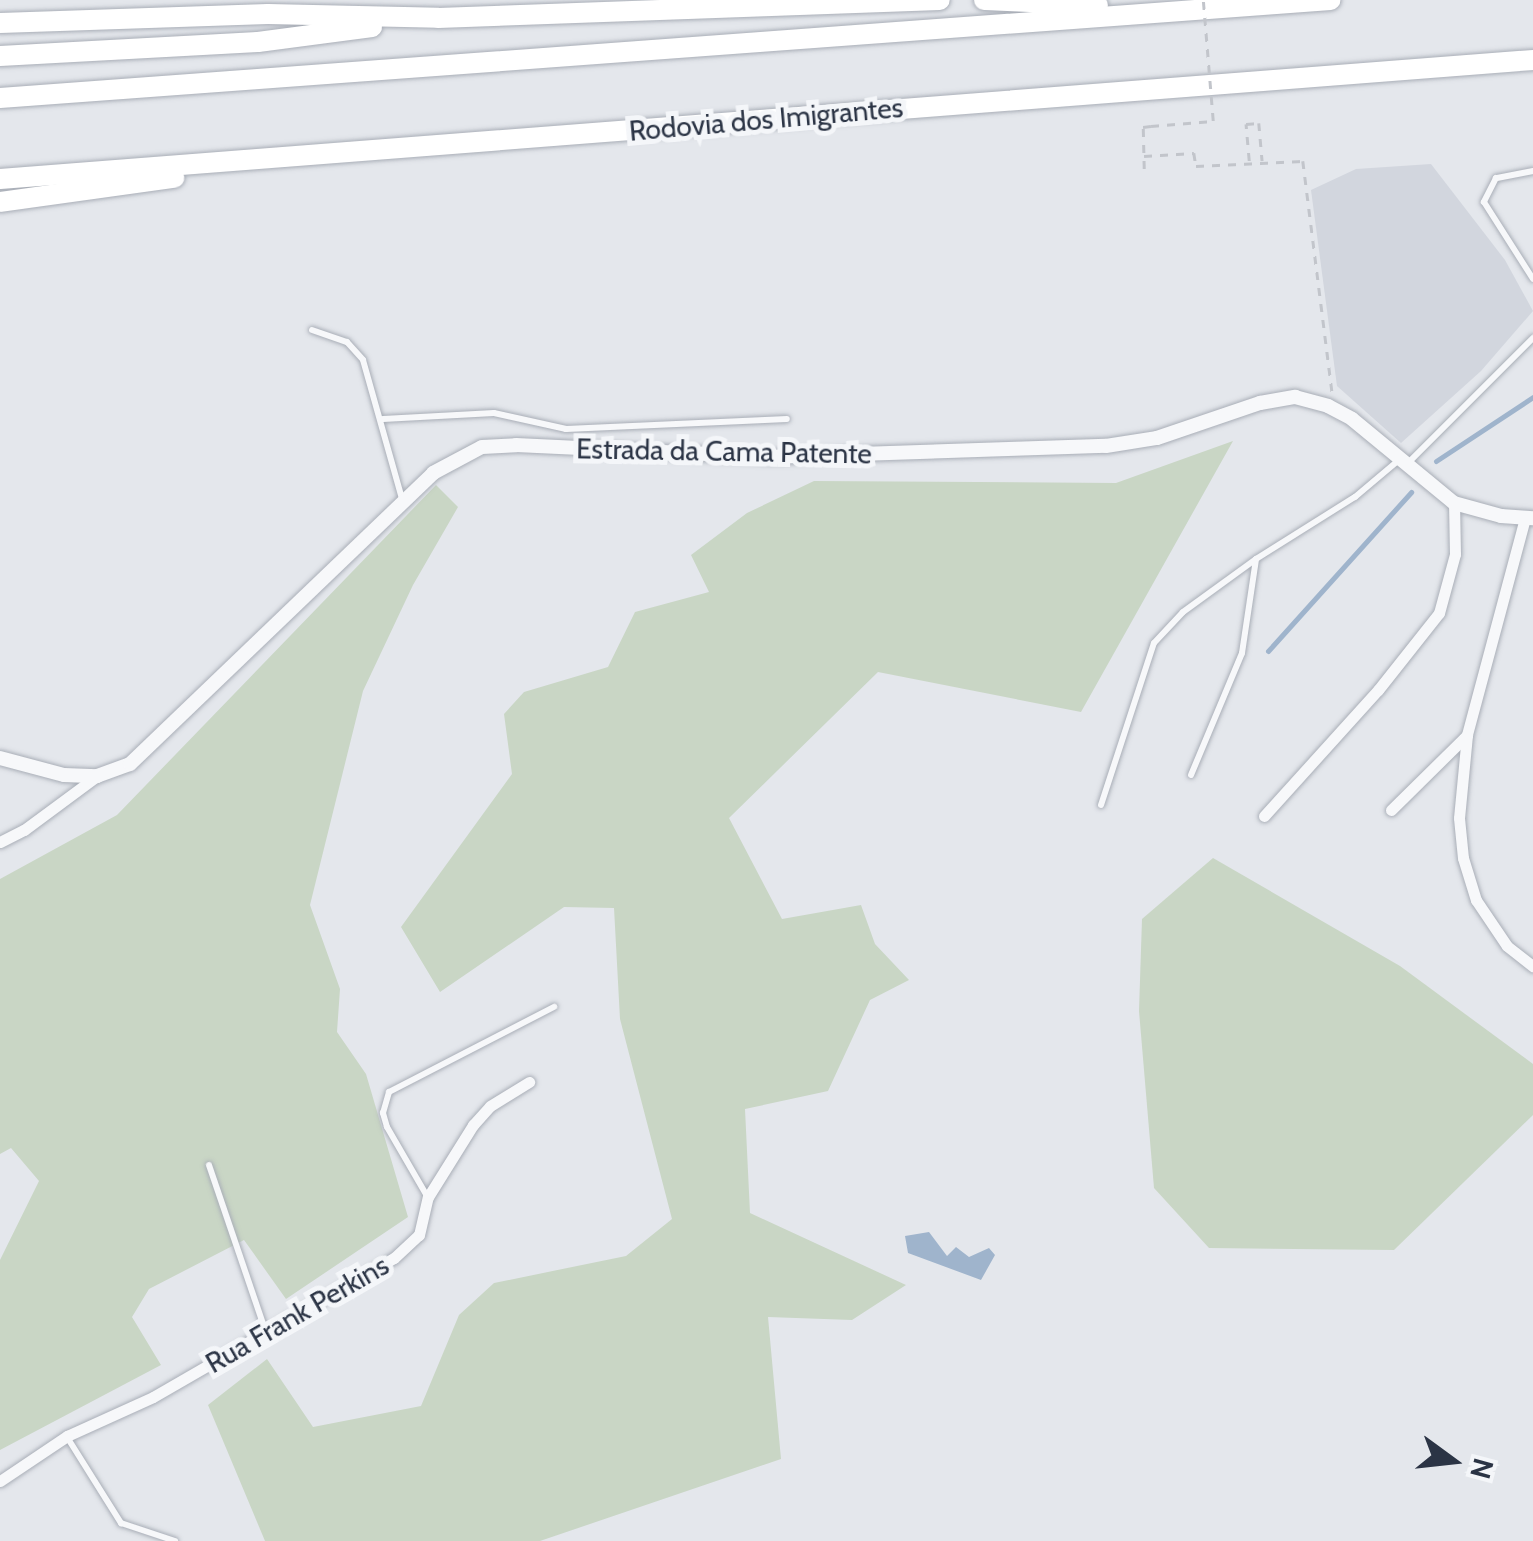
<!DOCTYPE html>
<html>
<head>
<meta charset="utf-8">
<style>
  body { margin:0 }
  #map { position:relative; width:1533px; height:1541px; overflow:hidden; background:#e4e7ec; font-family:Cabin,sans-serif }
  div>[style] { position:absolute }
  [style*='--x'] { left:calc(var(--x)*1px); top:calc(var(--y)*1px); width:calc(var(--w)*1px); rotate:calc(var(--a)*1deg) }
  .built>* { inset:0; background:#d2d6de }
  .green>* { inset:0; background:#c9d6c5 }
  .water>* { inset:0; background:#9fb4cc }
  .stream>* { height:5px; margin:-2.5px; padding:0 2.5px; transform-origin:2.5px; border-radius:2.5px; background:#9fb4cc }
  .path>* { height:2.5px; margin-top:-1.25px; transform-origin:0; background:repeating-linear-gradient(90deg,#c2c5cb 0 8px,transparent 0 16px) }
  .roads { filter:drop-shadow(0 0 2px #a9aeb7) drop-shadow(0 0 2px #a9aeb7) }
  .service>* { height:6px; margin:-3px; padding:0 3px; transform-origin:3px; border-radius:3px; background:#f7f8fa }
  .minor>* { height:11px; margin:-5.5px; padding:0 5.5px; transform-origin:5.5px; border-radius:5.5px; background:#f7f8fa }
  .tertiary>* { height:14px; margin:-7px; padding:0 7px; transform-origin:7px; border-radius:7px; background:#f7f8fa }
  .motorway>* { height:20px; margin:-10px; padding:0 10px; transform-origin:10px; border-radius:10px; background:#fff }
  .path-bridge>* { height:2.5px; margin-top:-1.25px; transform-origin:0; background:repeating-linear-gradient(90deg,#c2c5cb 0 8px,transparent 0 16px) }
  span { translate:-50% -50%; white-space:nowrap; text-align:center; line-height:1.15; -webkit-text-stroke:10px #f4f6f9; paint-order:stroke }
  .street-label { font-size:28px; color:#2b3445 }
  .north { position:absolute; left:1403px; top:1411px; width:100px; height:100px; -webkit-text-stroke:8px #f4f6f9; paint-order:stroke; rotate:105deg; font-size:28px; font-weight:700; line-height:40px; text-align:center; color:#2b3445 }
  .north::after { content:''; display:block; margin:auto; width:35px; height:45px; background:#2b3445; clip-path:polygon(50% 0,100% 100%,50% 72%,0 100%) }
</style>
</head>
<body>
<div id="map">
  <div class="built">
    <div style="clip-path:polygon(1431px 164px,1505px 260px,1533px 311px,1481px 371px,1401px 443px,1337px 386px,1311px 190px,1356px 169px)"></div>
  </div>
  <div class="green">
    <div style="clip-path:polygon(1233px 441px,1081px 712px,878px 672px,729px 818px,782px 919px,861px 905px,875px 944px,909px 980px,870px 1000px,828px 1091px,745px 1109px,750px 1213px,906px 1285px,852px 1320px,768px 1317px,781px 1459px,540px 1541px,265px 1541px,208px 1405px,267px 1359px,313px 1427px,421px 1406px,459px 1315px,494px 1283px,626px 1256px,672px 1219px,620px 1019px,614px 908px,564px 907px,440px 992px,401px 927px,512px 774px,504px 714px,524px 692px,608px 667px,635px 612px,709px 592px,691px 555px,747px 513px,814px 481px,1116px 483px)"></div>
    <div style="clip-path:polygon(436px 485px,458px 507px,413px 585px,363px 691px,310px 905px,340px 989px,337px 1032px,366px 1074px,408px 1217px,286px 1299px,244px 1240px,149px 1289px,132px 1317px,161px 1365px,0 1450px,0 1260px,39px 1181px,11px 1148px,0 1154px,0 879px,117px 815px)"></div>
    <div style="clip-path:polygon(1213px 858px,1400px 966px,1533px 1064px,1533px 1115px,1394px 1250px,1209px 1248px,1154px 1188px,1139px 1011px,1142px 919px)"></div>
  </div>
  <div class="water">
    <div style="clip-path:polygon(929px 1232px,947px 1256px,956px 1247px,969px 1257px,989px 1248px,995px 1255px,981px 1280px,908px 1253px,905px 1236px)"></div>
  </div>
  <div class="stream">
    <div style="--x:1436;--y:461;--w:116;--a:-33.4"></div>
    <div style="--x:1268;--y:651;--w:214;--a:-48"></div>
  </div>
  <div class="path">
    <div style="--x:1144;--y:156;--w:50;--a:-3.4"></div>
    <div style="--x:1194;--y:153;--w:13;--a:81"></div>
    <div style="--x:1196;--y:166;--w:107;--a:-2.7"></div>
    <div style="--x:1303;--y:161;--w:233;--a:82.8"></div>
    <div style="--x:1249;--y:161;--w:37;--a:-95"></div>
    <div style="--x:1246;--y:124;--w:13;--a:-4"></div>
    <div style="--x:1259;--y:123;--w:38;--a:85"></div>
    <div style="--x:1144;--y:169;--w:42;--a:-91.4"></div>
    <div style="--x:1143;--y:127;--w:8;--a:-7"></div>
  </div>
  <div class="roads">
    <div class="service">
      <div style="--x:1533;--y:171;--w:38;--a:169"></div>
      <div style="--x:1496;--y:178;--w:27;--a:117"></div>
      <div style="--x:1484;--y:202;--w:91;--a:57.5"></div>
      <div style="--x:312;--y:330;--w:37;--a:19"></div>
      <div style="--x:347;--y:342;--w:24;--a:48"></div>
      <div style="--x:363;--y:360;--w:144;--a:74.3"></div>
      <div style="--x:383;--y:419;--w:111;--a:-3.1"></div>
      <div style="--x:494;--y:413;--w:74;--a:12.5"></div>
      <div style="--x:566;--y:429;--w:221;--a:-2.6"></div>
      <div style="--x:1406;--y:465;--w:180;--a:-45"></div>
      <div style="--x:1191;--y:775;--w:132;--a:-67.3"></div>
      <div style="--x:1242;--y:653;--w:95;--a:-81.5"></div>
      <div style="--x:1256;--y:559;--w:117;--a:-32.1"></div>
      <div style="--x:1355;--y:497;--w:57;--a:-40.1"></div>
      <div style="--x:1101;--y:805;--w:170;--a:-71.9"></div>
      <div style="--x:1154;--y:643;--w:42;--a:-46.9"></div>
      <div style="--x:1183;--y:612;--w:90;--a:-36"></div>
      <div style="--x:209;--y:1165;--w:176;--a:71.2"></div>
      <div style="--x:427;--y:1196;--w:80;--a:-120.1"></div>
      <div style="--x:387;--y:1127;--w:15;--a:-106"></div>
      <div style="--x:383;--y:1113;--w:22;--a:-74"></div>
      <div style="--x:389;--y:1092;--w:186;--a:-27.3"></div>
      <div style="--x:67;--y:1437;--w:102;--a:57.9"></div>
      <div style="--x:121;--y:1523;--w:57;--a:18.4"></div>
    </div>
    <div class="minor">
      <div style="--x:1525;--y:518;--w:225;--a:105"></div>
      <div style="--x:1467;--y:735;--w:83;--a:95.5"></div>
      <div style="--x:1459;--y:818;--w:40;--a:84.3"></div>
      <div style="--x:1463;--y:858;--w:44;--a:72.8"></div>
      <div style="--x:1476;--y:900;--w:55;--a:56"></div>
      <div style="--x:1507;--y:946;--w:33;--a:38"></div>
      <div style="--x:1391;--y:810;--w:107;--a:-44.6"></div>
      <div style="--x:1264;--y:816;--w:170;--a:-47.9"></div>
      <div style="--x:1378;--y:690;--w:98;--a:-51.6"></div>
      <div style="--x:1439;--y:613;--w:61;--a:-74.8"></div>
      <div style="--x:1455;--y:554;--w:51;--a:-91.1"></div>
      <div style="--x:0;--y:842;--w:27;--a:-27"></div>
      <div style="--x:24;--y:830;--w:91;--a:-36.5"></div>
      <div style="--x:0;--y:1481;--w:81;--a:-33.9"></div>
      <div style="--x:67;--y:1436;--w:94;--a:-24.4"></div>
      <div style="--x:153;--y:1397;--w:278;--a:-30"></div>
      <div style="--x:394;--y:1258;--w:34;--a:-43"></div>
      <div style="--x:419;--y:1235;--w:39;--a:-77"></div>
      <div style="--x:428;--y:1197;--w:85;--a:-58"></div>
      <div style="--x:473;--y:1125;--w:25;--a:-48"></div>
      <div style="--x:490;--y:1106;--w:46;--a:-31.6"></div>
    </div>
    <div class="tertiary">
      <div style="--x:0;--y:758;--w:66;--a:14.9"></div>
      <div style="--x:64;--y:775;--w:33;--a:2"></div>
      <div style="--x:97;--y:776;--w:35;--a:-20"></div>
      <div style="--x:130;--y:764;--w:420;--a:-43.8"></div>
      <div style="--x:433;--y:473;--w:55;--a:-28"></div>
      <div style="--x:482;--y:447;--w:34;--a:-3"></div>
      <div style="--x:516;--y:445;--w:252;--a:2.7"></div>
      <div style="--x:768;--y:457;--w:338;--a:-1.9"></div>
      <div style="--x:1106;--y:446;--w:52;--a:-8.9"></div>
      <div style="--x:1157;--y:438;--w:109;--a:-18.8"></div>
      <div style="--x:1260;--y:403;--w:36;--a:-10"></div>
      <div style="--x:1295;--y:397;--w:34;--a:15"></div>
      <div style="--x:1328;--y:406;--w:27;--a:28"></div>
      <div style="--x:1352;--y:419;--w:132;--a:39.5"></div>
      <div style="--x:1454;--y:503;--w:49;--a:15.5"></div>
      <div style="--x:1501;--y:516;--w:32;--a:4"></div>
    </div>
    <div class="motorway">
      <div style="--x:984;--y:0;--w:114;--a:2.5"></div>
      <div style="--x:0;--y:23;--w:268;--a:-1.9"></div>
      <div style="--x:268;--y:14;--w:170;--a:1.3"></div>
      <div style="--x:438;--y:18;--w:502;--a:-2.05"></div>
      <div style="--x:0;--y:56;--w:258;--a:-3.1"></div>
      <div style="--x:258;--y:42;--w:115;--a:-7.5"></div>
      <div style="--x:0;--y:98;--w:1334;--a:-4.21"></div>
      <div style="--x:0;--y:179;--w:1538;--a:-4.44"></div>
      <div style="--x:0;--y:202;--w:176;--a:-7.9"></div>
    </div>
  </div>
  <div class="path-bridge">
    <div style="--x:1151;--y:126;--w:62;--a:-4.6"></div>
    <div style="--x:1213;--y:121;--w:121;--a:-94.7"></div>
  </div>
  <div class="street-label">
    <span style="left:766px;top:119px;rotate:-5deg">Rodovia dos Imigrantes</span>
    <span style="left:724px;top:451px;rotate:1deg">Estrada da Cama Patente</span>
    <span style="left:297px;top:1314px;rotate:-30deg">Rua Frank Perkins</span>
  </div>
  <div class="north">N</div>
</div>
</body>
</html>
